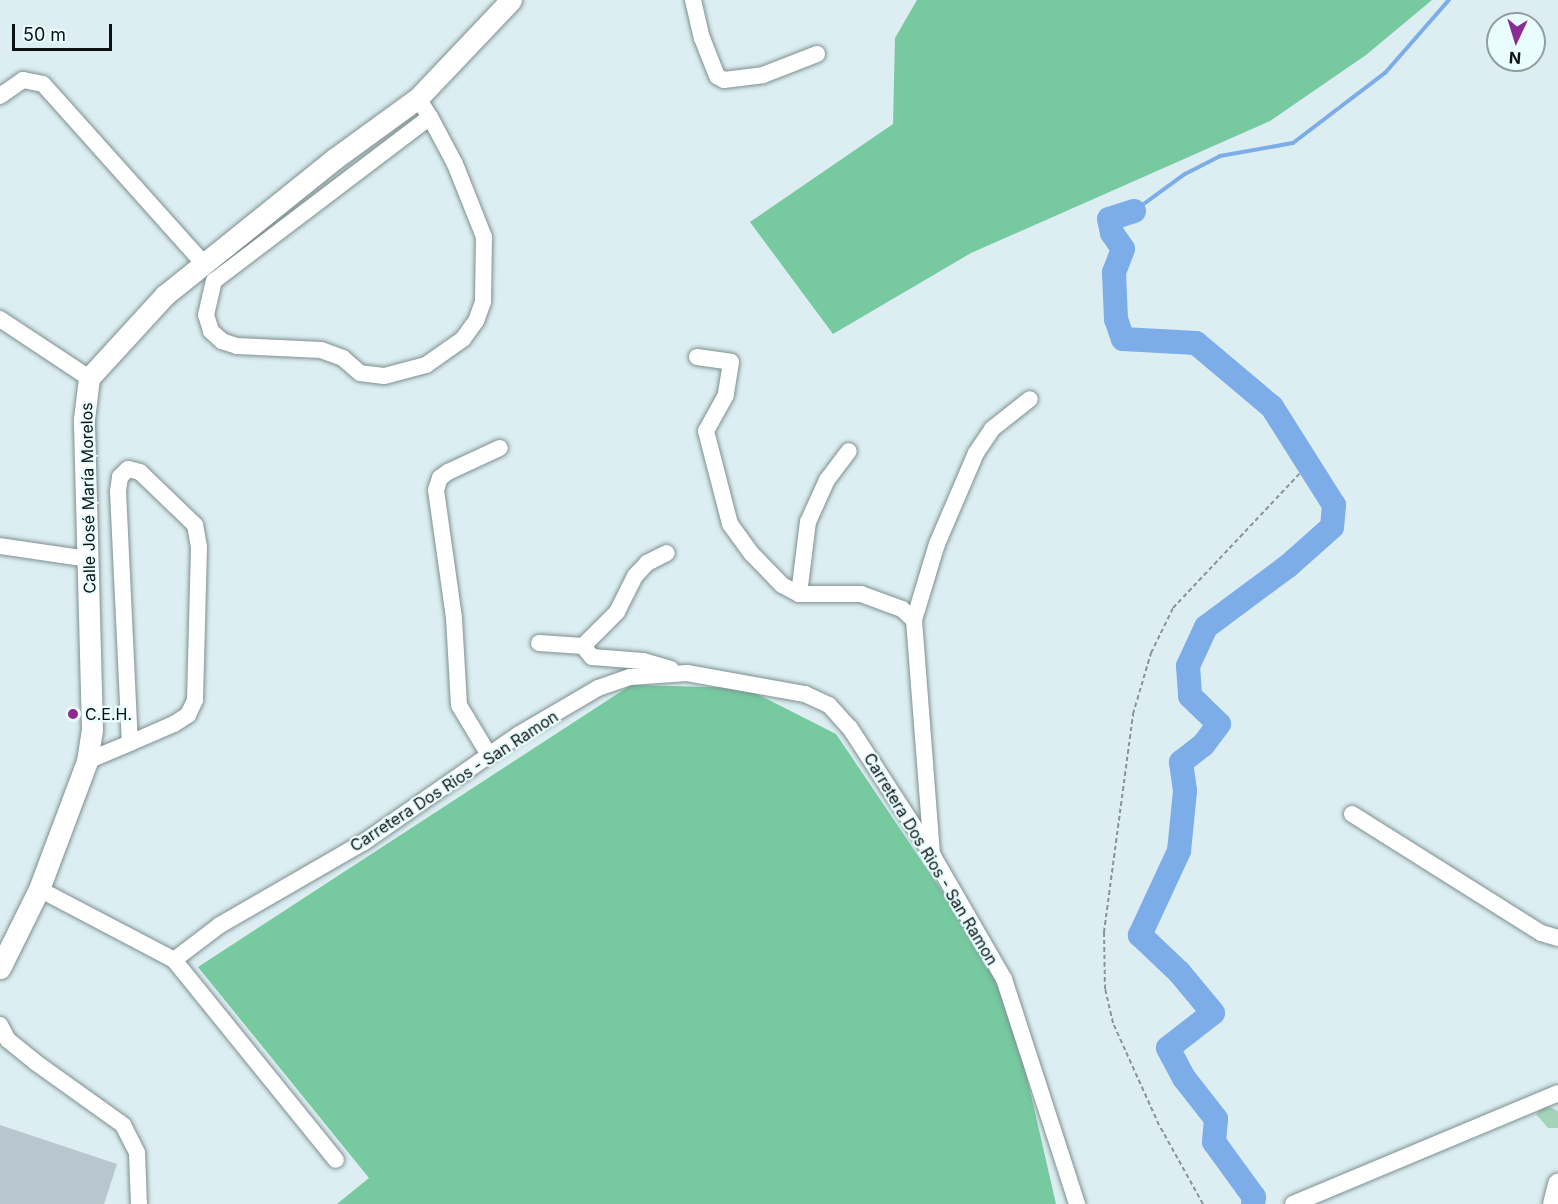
<!DOCTYPE html>
<html>
<head>
<meta charset="utf-8">
<style>
  body { margin:0 }
  #map { position:relative; width:1558px; height:1204px; overflow:hidden; background:#dceef1; font-family:Inter,sans-serif }
  div>[style] { position:absolute }
  [style*='--x'] { left:calc(var(--x)*1px); top:calc(var(--y)*1px); width:calc(var(--w)*1px); rotate:calc(var(--a)*1deg) }
  .green>* { inset:0; background:#a4d3b9 }
  .forest>* { inset:0; background:#77c99f }
  .stream>* { height:4px; margin:-2px; padding:0 2px; transform-origin:2px; border-radius:2px; background:#7cade9 }
  .river>* { height:24px; margin:-12px; padding:0 12px; transform-origin:12px; border-radius:12px; background:#7cade9 }
  .building>* { inset:0; background:#b8c6ce }
  .path>* { height:2px; margin-top:-1px; transform-origin:0; background:repeating-linear-gradient(90deg,#889597 0 4.5px,transparent 0 7.5px) }
  .roads { filter:drop-shadow(0 0 2px #7e8f91) drop-shadow(0 0 2px #7e8f91) }
  .minor>* { height:16px; margin:-8px; padding:0 8px; transform-origin:8px; border-radius:8px; background:#fff }
  .major>* { height:21px; margin:-10.5px; padding:0 10.5px; transform-origin:10.5px; border-radius:10.5px; background:#fff }
  .dots>* { width:16px; height:16px; translate:-50% -50%; box-sizing:border-box; border:3px solid #e9fcfe; border-radius:50% }
  span { translate:-50% -50%; white-space:nowrap; text-align:center; line-height:1.15; -webkit-text-stroke:4.5px #e9fcfe; paint-order:stroke }
  .street-label { font-size:16px; color:#0c1213 }
  .poi-label { font-size:16px; color:#0c1213 }
  .left { translate:0 -50%; text-align:left }
  .north { position:absolute; left:1486px; top:12px; width:60px; height:60px; box-sizing:border-box; background:#e9fcfe; border:2px solid #919ea0; border-radius:50%; rotate:184deg; font-size:16px; font-weight:700; line-height:24px; text-align:center; color:#0c1213 }
  .north::after { content:''; display:block; margin:auto; width:21px; height:27px; background:#8b2b94; clip-path:polygon(50% 0,100% 100%,50% 72%,0 100%) }
  .scale { position:absolute; left:12px; top:24px; width:100px; height:27px; box-sizing:border-box; border:3px solid #0c1213; border-top:0; padding-left:8px; font-size:18px; line-height:21px; white-space:nowrap; color:#0c1213; -webkit-text-stroke:4px #e9fcfe; paint-order:stroke }
</style>
</head>
<body>
<div id="map">
  <div class="green">
    <div style="clip-path:polygon(1545px 1105px,1558px 1111px,1558px 1128px,1548px 1128px,1536px 1114px)"></div>
  </div>
  <div class="forest">
    <div style="clip-path:polygon(917px 0,1432px 0,1366px 55px,1270px 121px,971px 253px,833px 334px,750px 222px,893px 124px,895px 38px)"></div>
    <div style="clip-path:polygon(631px 685px,745px 688px,836px 734px,1006px 986px,1056px 1204px,337px 1204px,369px 1178px,198px 967px)"></div>
  </div>
  <div class="stream">
    <div style="--x:1134;--y:211;--w:63;--a:-36"></div>
    <div style="--x:1185;--y:174;--w:39;--a:-27"></div>
    <div style="--x:1220;--y:156;--w:74;--a:-10.1"></div>
    <div style="--x:1293;--y:143;--w:116;--a:-37.3"></div>
    <div style="--x:1385;--y:73;--w:97;--a:-48.8"></div>
  </div>
  <div class="river">
    <div style="--x:1134;--y:211;--w:26;--a:162"></div>
    <div style="--x:1109;--y:219;--w:14;--a:78"></div>
    <div style="--x:1112;--y:233;--w:19;--a:55"></div>
    <div style="--x:1123;--y:249;--w:25;--a:111"></div>
    <div style="--x:1114;--y:272;--w:47;--a:87.6"></div>
    <div style="--x:1116;--y:319;--w:21;--a:71"></div>
    <div style="--x:1123;--y:339;--w:73;--a:3.1"></div>
    <div style="--x:1196;--y:343;--w:99;--a:40.1"></div>
    <div style="--x:1272;--y:407;--w:116;--a:57.7"></div>
    <div style="--x:1334;--y:505;--w:22;--a:95"></div>
    <div style="--x:1332;--y:527;--w:59;--a:138.4"></div>
    <div style="--x:1288;--y:566;--w:102;--a:143.4"></div>
    <div style="--x:1206;--y:627;--w:43;--a:114.8"></div>
    <div style="--x:1188;--y:666;--w:30;--a:86"></div>
    <div style="--x:1190;--y:696;--w:40;--a:44"></div>
    <div style="--x:1219;--y:724;--w:26;--a:127"></div>
    <div style="--x:1203;--y:745;--w:28;--a:142"></div>
    <div style="--x:1181;--y:762;--w:29;--a:82"></div>
    <div style="--x:1185;--y:791;--w:60;--a:95.7"></div>
    <div style="--x:1179;--y:851;--w:93;--a:114.9"></div>
    <div style="--x:1140;--y:935;--w:54;--a:43.5"></div>
    <div style="--x:1179;--y:972;--w:53;--a:50.3"></div>
    <div style="--x:1213;--y:1013;--w:57;--a:142.1"></div>
    <div style="--x:1168;--y:1048;--w:34;--a:62"></div>
    <div style="--x:1184;--y:1078;--w:52;--a:52"></div>
    <div style="--x:1216;--y:1119;--w:23;--a:95"></div>
    <div style="--x:1214;--y:1142;--w:68;--a:54"></div>
    <div style="--x:1254;--y:1197;--w:7;--a:98"></div>
  </div>
  <div class="building">
    <div style="clip-path:polygon(0 1125px,117px 1164px,104px 1204px,0 1204px)"></div>
  </div>
  <div class="path">
    <div style="--x:1203;--y:1204;--w:90;--a:-119.1"></div>
    <div style="--x:1159;--y:1125;--w:112;--a:-114.3"></div>
    <div style="--x:1113;--y:1023;--w:35;--a:-103"></div>
    <div style="--x:1105;--y:989;--w:57;--a:-91"></div>
    <div style="--x:1104;--y:932;--w:220;--a:-82.4"></div>
    <div style="--x:1133;--y:714;--w:64;--a:-73.6"></div>
    <div style="--x:1151;--y:653;--w:50;--a:-63.9"></div>
    <div style="--x:1173;--y:608;--w:187;--a:-46.7"></div>
  </div>
  <div class="roads">
    <div class="minor">
      <div style="--x:693;--y:0;--w:39;--a:77"></div>
      <div style="--x:702;--y:38;--w:41;--a:68.5"></div>
      <div style="--x:717;--y:76;--w:8;--a:30"></div>
      <div style="--x:724;--y:80;--w:39;--a:-7"></div>
      <div style="--x:763;--y:75;--w:58;--a:-21.3"></div>
      <div style="--x:0;--y:96;--w:28;--a:-35"></div>
      <div style="--x:23;--y:80;--w:20;--a:11"></div>
      <div style="--x:43;--y:84;--w:239;--a:48.2"></div>
      <div style="--x:418;--y:98;--w:22;--a:58"></div>
      <div style="--x:430;--y:117;--w:53;--a:62"></div>
      <div style="--x:455;--y:164;--w:79;--a:68.3"></div>
      <div style="--x:484;--y:237;--w:65;--a:90.9"></div>
      <div style="--x:483;--y:302;--w:20;--a:110"></div>
      <div style="--x:476;--y:321;--w:22;--a:126"></div>
      <div style="--x:463;--y:339;--w:45;--a:144.9"></div>
      <div style="--x:426;--y:365;--w:43;--a:165.3"></div>
      <div style="--x:384;--y:376;--w:24;--a:-173"></div>
      <div style="--x:360;--y:373;--w:23;--a:-139"></div>
      <div style="--x:343;--y:358;--w:23;--a:-160"></div>
      <div style="--x:321;--y:350;--w:84;--a:-177.3"></div>
      <div style="--x:237;--y:346;--w:16;--a:-162"></div>
      <div style="--x:222;--y:341;--w:15;--a:-138"></div>
      <div style="--x:211;--y:331;--w:17;--a:-107"></div>
      <div style="--x:206;--y:315;--w:35;--a:-77"></div>
      <div style="--x:214;--y:281;--w:271;--a:-37.2"></div>
      <div style="--x:0;--y:319;--w:107;--a:33.5"></div>
      <div style="--x:697;--y:357;--w:34;--a:8"></div>
      <div style="--x:731;--y:362;--w:33;--a:99"></div>
      <div style="--x:726;--y:395;--w:41;--a:119.1"></div>
      <div style="--x:706;--y:431;--w:96;--a:75.5"></div>
      <div style="--x:730;--y:524;--w:37;--a:54"></div>
      <div style="--x:752;--y:554;--w:43;--a:45.9"></div>
      <div style="--x:782;--y:585;--w:19;--a:28"></div>
      <div style="--x:799;--y:594;--w:62;--a:0"></div>
      <div style="--x:861;--y:594;--w:44;--a:20.1"></div>
      <div style="--x:902;--y:609;--w:16;--a:43"></div>
      <div style="--x:0;--y:546;--w:89;--a:8.4"></div>
      <div style="--x:799;--y:594;--w:73;--a:-82.9"></div>
      <div style="--x:808;--y:522;--w:46;--a:-65.7"></div>
      <div style="--x:827;--y:480;--w:36;--a:-53"></div>
      <div style="--x:539;--y:643;--w:44;--a:3.9"></div>
      <div style="--x:583;--y:646;--w:48;--a:-45"></div>
      <div style="--x:617;--y:612;--w:40;--a:-63.4"></div>
      <div style="--x:635;--y:576;--w:18;--a:-47"></div>
      <div style="--x:647;--y:563;--w:22;--a:-27"></div>
      <div style="--x:583;--y:646;--w:14;--a:51"></div>
      <div style="--x:592;--y:657;--w:51;--a:4.5"></div>
      <div style="--x:643;--y:661;--w:29;--a:16"></div>
      <div style="--x:489;--y:755;--w:58;--a:-121"></div>
      <div style="--x:459;--y:705;--w:87;--a:-93.3"></div>
      <div style="--x:454;--y:618;--w:129;--a:-98"></div>
      <div style="--x:436;--y:490;--w:13;--a:-72"></div>
      <div style="--x:440;--y:478;--w:10;--a:-37"></div>
      <div style="--x:448;--y:472;--w:57;--a:-24.8"></div>
      <div style="--x:87;--y:761;--w:47;--a:-22.7"></div>
      <div style="--x:130;--y:743;--w:48;--a:-23.4"></div>
      <div style="--x:174;--y:724;--w:17;--a:-33"></div>
      <div style="--x:188;--y:715;--w:17;--a:-65"></div>
      <div style="--x:195;--y:700;--w:153;--a:-88.5"></div>
      <div style="--x:199;--y:547;--w:22;--a:-100"></div>
      <div style="--x:195;--y:525;--w:76;--a:-136.1"></div>
      <div style="--x:140;--y:472;--w:12;--a:-166"></div>
      <div style="--x:128;--y:469;--w:11;--a:135"></div>
      <div style="--x:120;--y:477;--w:14;--a:98"></div>
      <div style="--x:118;--y:491;--w:252;--a:87.3"></div>
      <div style="--x:1352;--y:814;--w:223;--a:32.2"></div>
      <div style="--x:1541;--y:933;--w:18;--a:16"></div>
      <div style="--x:932;--y:854;--w:235;--a:-94.4"></div>
      <div style="--x:914;--y:620;--w:79;--a:-73.2"></div>
      <div style="--x:937;--y:544;--w:99;--a:-66.8"></div>
      <div style="--x:976;--y:453;--w:29;--a:-56"></div>
      <div style="--x:992;--y:429;--w:48;--a:-38.3"></div>
      <div style="--x:39;--y:889;--w:153;--a:27.7"></div>
      <div style="--x:174;--y:960;--w:58;--a:-37.3"></div>
      <div style="--x:220;--y:925;--w:166;--a:-30"></div>
      <div style="--x:364;--y:842;--w:188;--a:-34.8"></div>
      <div style="--x:518;--y:735;--w:93;--a:-30.4"></div>
      <div style="--x:598;--y:688;--w:34;--a:-19"></div>
      <div style="--x:630;--y:677;--w:57;--a:-4"></div>
      <div style="--x:687;--y:673;--w:120;--a:10.1"></div>
      <div style="--x:805;--y:694;--w:26;--a:25"></div>
      <div style="--x:829;--y:705;--w:31;--a:48"></div>
      <div style="--x:850;--y:728;--w:153;--a:57"></div>
      <div style="--x:933;--y:856;--w:142;--a:60"></div>
      <div style="--x:1004;--y:979;--w:237;--a:72"></div>
      <div style="--x:174;--y:960;--w:257;--a:51"></div>
      <div style="--x:0;--y:1025;--w:17;--a:62"></div>
      <div style="--x:8;--y:1040;--w:35;--a:39"></div>
      <div style="--x:35;--y:1062;--w:108;--a:35.6"></div>
      <div style="--x:123;--y:1125;--w:31;--a:63"></div>
      <div style="--x:137;--y:1153;--w:51;--a:87.8"></div>
      <div style="--x:1293;--y:1204;--w:287;--a:-22.7"></div>
    </div>
    <div class="major">
      <div style="--x:0;--y:968;--w:88;--a:-63.7"></div>
      <div style="--x:39;--y:889;--w:137;--a:-69.4"></div>
      <div style="--x:87;--y:761;--w:31;--a:-81"></div>
      <div style="--x:92;--y:730;--w:311;--a:-91.5"></div>
      <div style="--x:84;--y:419;--w:41;--a:-83"></div>
      <div style="--x:89;--y:378;--w:113;--a:-47.5"></div>
      <div style="--x:165;--y:295;--w:217;--a:-38.8"></div>
      <div style="--x:334;--y:159;--w:104;--a:-36"></div>
      <div style="--x:418;--y:98;--w:135;--a:-46.5"></div>
      <div style="--x:1553;--y:1204;--w:21;--a:-76"></div>
    </div>
  </div>
  <div class="dots">
    <div style="left:73px;top:714px;background:#8b2b94"></div>
  </div>
  <div class="street-label">
    <span style="left:88px;top:498px;rotate:-91deg">Calle José María Morelos</span>
    <span style="left:454px;top:781px;rotate:-33deg">Carretera Dos Rios - San Ramon</span>
    <span style="left:931px;top:859px;rotate:59deg">Carretera Dos Rios - San Ramon</span>
  </div>
  <div class="poi-label">
    <span class="left" style="left:85px;top:714px">C.E.H.</span>
  </div>
  <div class="north">N</div>
  <div class="scale">50 m</div>
</div>
</body>
</html>
